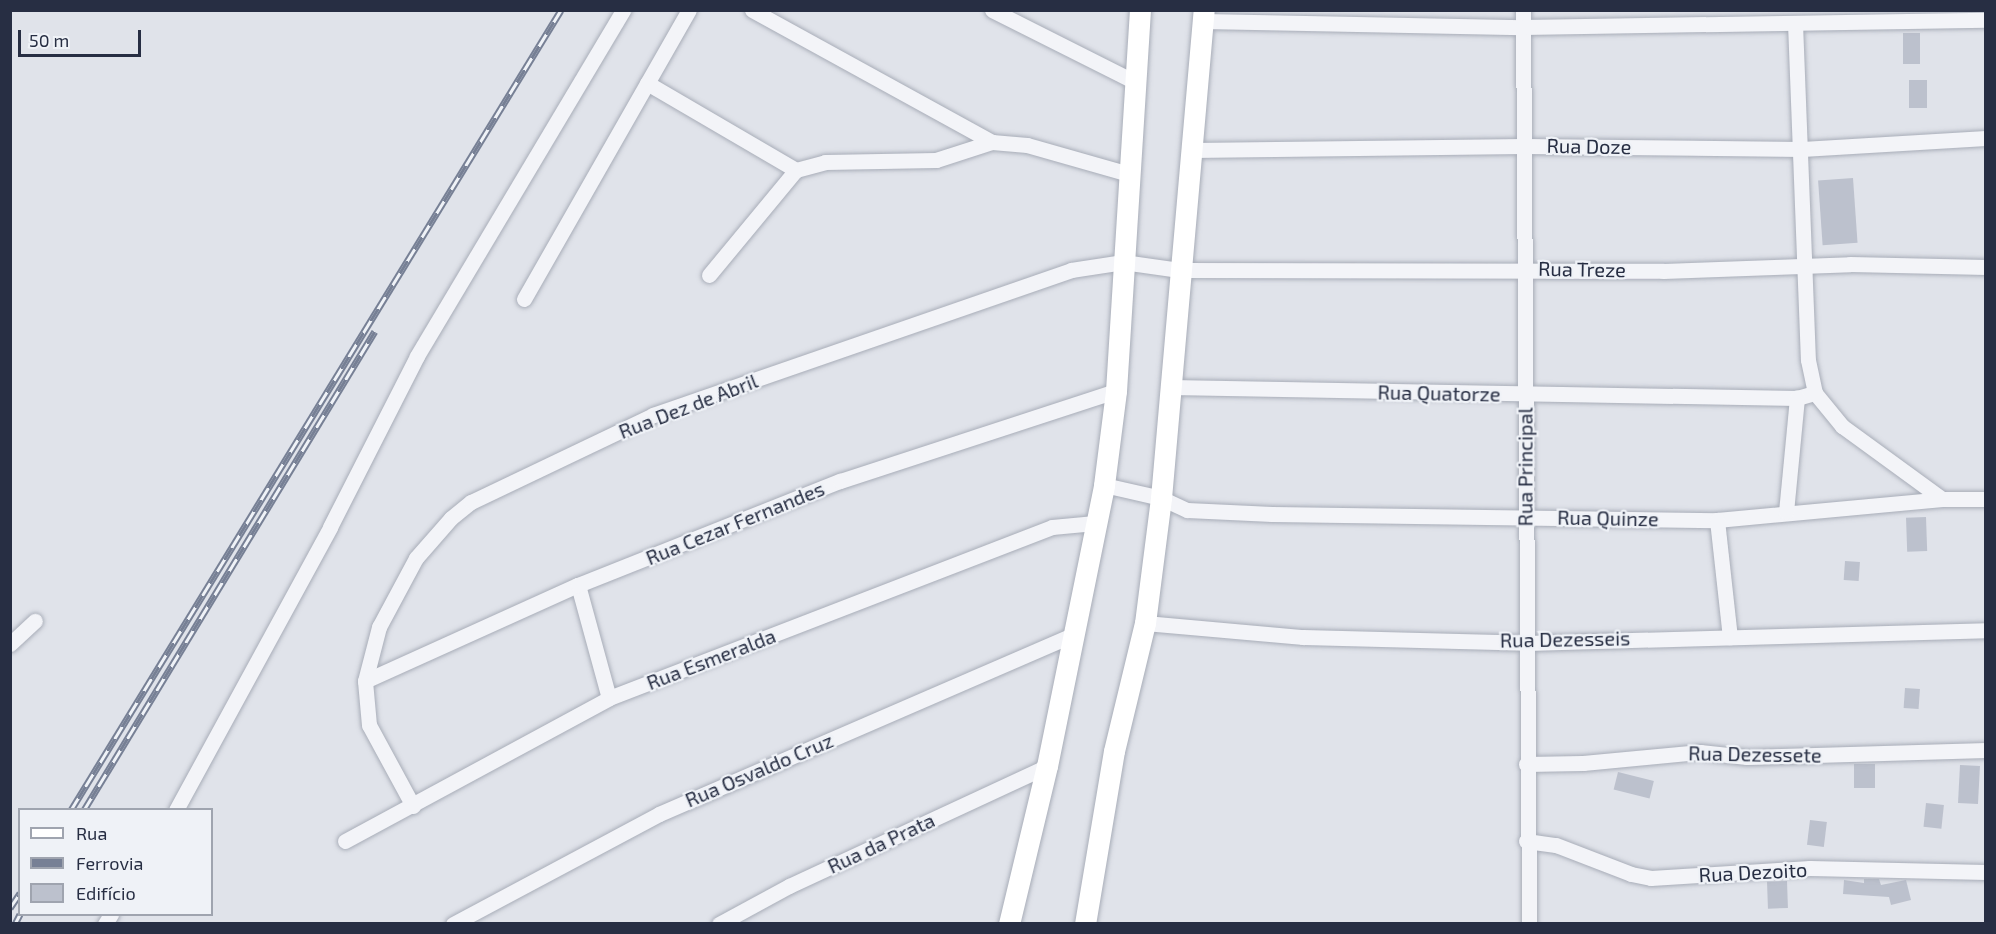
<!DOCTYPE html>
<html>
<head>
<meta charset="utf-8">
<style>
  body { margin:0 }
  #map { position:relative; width:1996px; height:934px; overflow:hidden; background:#e0e3ea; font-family:"Exo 2",sans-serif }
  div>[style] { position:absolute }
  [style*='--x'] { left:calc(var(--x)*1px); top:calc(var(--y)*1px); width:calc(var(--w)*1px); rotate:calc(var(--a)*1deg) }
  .building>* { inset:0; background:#bcc1cd; transform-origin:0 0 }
  .roads { filter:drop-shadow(0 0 2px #a8adb8) drop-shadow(0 0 2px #a8adb8) }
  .street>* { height:15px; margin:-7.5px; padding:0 7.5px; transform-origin:7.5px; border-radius:7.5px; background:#f3f4f8 }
  .secondary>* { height:21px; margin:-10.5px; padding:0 10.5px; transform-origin:10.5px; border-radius:10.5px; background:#fff }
  .rail>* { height:7px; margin-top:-3.5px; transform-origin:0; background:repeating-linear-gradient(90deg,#eff2f7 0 14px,#778095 0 28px); box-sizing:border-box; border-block:2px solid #778095 }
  span { translate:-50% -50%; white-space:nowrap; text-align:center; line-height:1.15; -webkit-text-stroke:4.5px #eff2f7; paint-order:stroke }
  .street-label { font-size:20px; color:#272e43 }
  .frame { position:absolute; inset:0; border:12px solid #272e43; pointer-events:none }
  .legend { position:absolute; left:18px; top:808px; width:195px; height:108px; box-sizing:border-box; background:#eff2f7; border:2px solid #9fa4af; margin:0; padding:8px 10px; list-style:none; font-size:18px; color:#272e43 }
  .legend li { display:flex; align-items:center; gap:12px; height:30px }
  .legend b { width:30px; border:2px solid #9fa4af }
  .scale { position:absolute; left:18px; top:30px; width:123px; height:27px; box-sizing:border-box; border:3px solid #272e43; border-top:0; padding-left:8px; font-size:18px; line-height:21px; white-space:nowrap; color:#272e43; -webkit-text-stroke:4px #eff2f7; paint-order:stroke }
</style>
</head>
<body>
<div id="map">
  <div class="building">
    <div style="left:1920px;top:33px;width:31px;height:17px;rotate:90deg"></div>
    <div style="left:1909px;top:80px;width:18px;height:28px"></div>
    <div style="left:1853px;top:178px;width:65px;height:35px;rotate:86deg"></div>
    <div style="left:1926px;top:517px;width:34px;height:20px;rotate:88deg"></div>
    <div style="left:1845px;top:561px;width:15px;height:19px;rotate:4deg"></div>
    <div style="left:1905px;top:688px;width:15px;height:20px;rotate:4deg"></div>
    <div style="left:1854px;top:764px;width:21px;height:24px"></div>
    <div style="left:1960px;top:765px;width:20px;height:38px;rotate:3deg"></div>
    <div style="left:1618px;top:772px;width:37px;height:18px;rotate:14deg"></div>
    <div style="left:1926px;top:803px;width:18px;height:24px;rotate:6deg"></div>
    <div style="left:1810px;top:820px;width:17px;height:25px;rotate:7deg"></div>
    <div style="clip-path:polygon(1864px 879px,1879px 879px,1881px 885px,1906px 880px,1911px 900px,1891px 905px,1889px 897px,1843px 894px,1844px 880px,1864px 883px)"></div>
    <div style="left:1787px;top:881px;width:27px;height:20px;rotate:88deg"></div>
  </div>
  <div class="roads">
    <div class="street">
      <div style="--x:752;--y:10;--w:274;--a:28.8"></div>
      <div style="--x:992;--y:10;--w:160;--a:26.7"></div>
      <div style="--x:1523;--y:10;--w:914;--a:89.62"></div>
      <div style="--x:1203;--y:21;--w:320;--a:1.1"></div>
      <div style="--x:1523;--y:27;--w:463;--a:-0.9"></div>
      <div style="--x:1795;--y:23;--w:337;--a:87.8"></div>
      <div style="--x:1808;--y:360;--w:34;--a:78"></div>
      <div style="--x:1815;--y:393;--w:43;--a:50.7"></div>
      <div style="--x:1842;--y:426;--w:124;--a:36.1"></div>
      <div style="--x:647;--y:83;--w:173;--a:30.3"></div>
      <div style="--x:1192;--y:150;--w:332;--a:-0.7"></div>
      <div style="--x:1524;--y:146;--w:278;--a:0.6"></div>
      <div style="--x:1802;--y:149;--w:184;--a:-3.4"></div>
      <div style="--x:709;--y:275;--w:136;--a:-50.4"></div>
      <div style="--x:796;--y:170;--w:30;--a:-15"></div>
      <div style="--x:825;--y:162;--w:111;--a:-1"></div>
      <div style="--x:936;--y:160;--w:59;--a:-17.8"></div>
      <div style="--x:992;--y:142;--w:35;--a:5"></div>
      <div style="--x:1027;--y:145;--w:106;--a:15.9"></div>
      <div style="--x:524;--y:299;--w:333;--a:-60.3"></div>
      <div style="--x:1170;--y:387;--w:627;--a:1.01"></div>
      <div style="--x:1797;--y:398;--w:19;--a:-16"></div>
      <div style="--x:1104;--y:485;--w:58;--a:12.8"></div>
      <div style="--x:1161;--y:498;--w:29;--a:25"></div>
      <div style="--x:1187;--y:510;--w:85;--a:2.7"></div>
      <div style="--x:1272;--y:514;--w:445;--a:0.8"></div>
      <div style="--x:1717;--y:520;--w:226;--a:-5.3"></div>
      <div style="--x:1942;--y:499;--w:44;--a:0"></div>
      <div style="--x:1786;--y:512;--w:115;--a:-84.5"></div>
      <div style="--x:1717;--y:520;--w:118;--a:83.7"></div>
      <div style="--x:578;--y:585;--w:117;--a:74.7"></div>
      <div style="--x:1145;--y:623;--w:159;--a:5.1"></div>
      <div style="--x:1303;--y:637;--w:224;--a:1.5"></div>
      <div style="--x:1527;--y:643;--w:459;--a:-1.6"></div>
      <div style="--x:10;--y:644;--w:34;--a:-43"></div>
      <div style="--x:365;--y:681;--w:234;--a:-24.3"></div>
      <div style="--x:578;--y:585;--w:282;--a:-21.7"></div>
      <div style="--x:840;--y:481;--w:290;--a:-18.1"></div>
      <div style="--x:1526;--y:764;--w:57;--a:-1"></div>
      <div style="--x:1583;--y:763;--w:118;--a:-5.4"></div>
      <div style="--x:1700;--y:752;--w:47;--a:6.1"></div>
      <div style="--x:1747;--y:757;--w:239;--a:-1.7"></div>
      <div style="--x:413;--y:806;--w:92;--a:-118.5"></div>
      <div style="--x:369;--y:725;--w:44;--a:-95.2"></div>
      <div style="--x:365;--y:681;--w:56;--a:-75.5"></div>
      <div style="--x:379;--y:627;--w:78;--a:-61.8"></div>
      <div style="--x:416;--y:558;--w:53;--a:-48.8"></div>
      <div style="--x:451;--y:518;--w:26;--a:-39"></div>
      <div style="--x:471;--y:502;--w:202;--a:-25.5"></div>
      <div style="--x:653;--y:415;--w:442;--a:-19.1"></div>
      <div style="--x:1071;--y:270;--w:53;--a:-8.7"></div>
      <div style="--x:1123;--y:262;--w:57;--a:8.1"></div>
      <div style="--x:1179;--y:270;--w:484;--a:0.1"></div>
      <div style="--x:1663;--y:271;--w:187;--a:-2.1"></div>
      <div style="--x:1850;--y:264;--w:136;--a:1.3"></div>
      <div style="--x:176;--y:810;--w:322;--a:-61.4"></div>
      <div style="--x:330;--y:527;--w:192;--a:-63"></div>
      <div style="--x:417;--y:356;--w:403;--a:-59.2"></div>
      <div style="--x:345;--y:841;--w:300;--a:-28.4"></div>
      <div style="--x:609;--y:698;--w:475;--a:-21.1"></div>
      <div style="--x:1052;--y:527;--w:43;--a:-5.3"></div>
      <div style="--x:1526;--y:841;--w:30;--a:8"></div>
      <div style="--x:1556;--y:845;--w:80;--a:21.1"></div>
      <div style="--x:1631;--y:874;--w:20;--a:11"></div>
      <div style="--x:1651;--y:878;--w:159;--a:-3.6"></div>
      <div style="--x:1810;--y:868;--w:176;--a:1.3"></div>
      <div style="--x:105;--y:924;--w:12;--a:-59"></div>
      <div style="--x:453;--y:924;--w:234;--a:-28.1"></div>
      <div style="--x:659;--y:814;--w:452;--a:-23.4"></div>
      <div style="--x:719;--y:924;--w:80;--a:-28.5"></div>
      <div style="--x:789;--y:886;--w:285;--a:-24.9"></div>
    </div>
    <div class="secondary">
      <div style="--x:1009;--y:924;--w:163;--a:-76.5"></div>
      <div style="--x:1047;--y:766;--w:287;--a:-78.5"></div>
      <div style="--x:1104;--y:485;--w:95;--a:-82.7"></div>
      <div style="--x:1116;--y:391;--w:382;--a:-86.4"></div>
      <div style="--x:1085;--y:924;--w:175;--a:-80.5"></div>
      <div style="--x:1114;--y:751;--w:132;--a:-76.4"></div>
      <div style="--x:1145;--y:623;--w:126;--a:-82.7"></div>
      <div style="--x:1161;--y:498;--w:490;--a:-85"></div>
    </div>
  </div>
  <div class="rail">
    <div style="--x:71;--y:810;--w:938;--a:-58.51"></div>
    <div style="--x:84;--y:810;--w:560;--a:-58.72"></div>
    <div style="--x:10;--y:908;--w:18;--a:-56"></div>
    <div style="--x:15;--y:924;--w:11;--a:-63"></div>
  </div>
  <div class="street-label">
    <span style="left:1589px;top:146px;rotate:1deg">Rua Doze</span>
    <span style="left:1582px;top:269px;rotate:1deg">Rua Treze</span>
    <span style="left:1439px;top:393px;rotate:1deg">Rua Quatorze</span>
    <span style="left:688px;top:406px;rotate:-21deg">Rua Dez de Abril</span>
    <span style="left:1525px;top:467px;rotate:-90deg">Rua Principal</span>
    <span style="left:1608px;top:518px;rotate:1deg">Rua Quinze</span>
    <span style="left:735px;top:523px;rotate:-22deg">Rua Cezar Fernandes</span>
    <span style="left:1565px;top:639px;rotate:-1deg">Rua Dezesseis</span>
    <span style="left:711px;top:659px;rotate:-21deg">Rua Esmeralda</span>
    <span style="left:1755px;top:754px;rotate:1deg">Rua Dezessete</span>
    <span style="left:759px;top:770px;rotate:-23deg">Rua Osvaldo Cruz</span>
    <span style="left:881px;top:843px;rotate:-25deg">Rua da Prata</span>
    <span style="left:1753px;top:872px;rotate:-3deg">Rua Dezoito</span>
  </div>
  <div class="frame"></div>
  <ul class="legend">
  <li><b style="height:8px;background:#fff"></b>Rua</li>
  <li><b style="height:8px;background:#778095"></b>Ferrovia</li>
  <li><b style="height:16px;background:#bcc1cd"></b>Edifício</li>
  </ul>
  <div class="scale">50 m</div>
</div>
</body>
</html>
